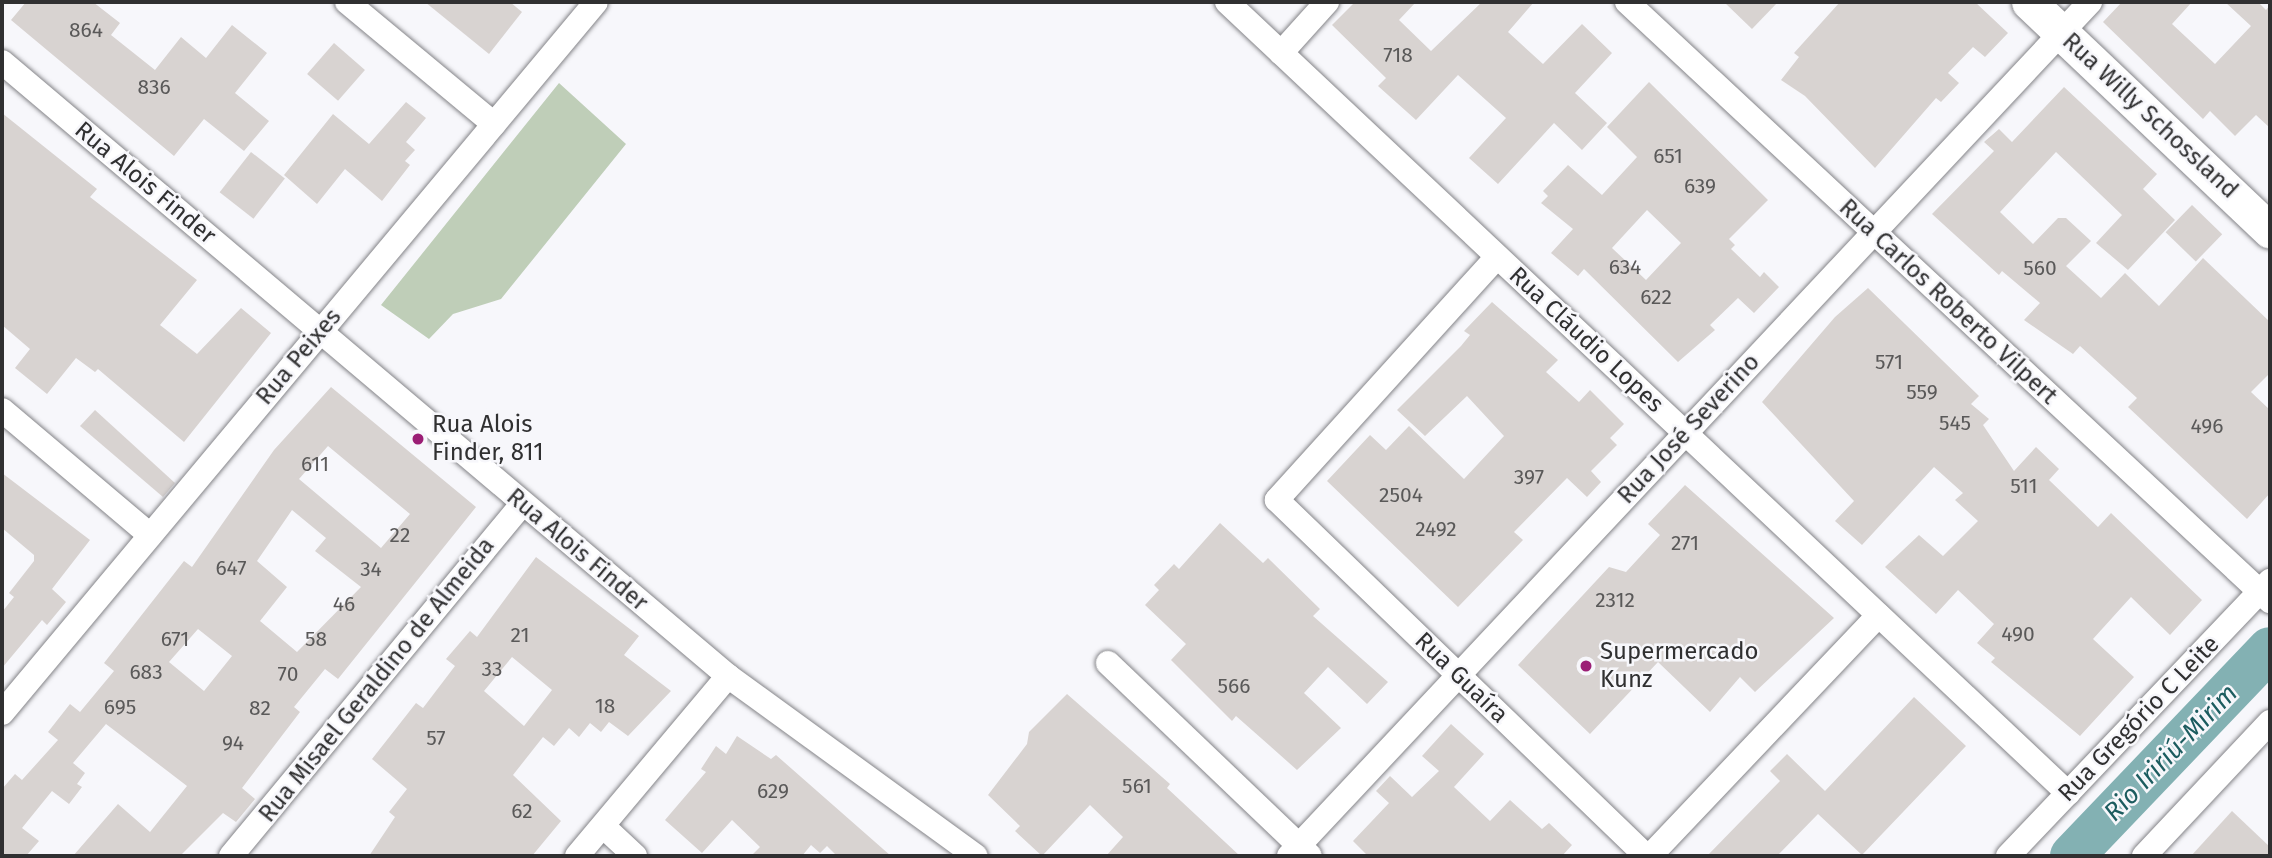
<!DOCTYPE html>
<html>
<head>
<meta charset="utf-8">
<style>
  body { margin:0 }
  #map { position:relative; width:2272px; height:858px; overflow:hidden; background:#f7f7fb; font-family:"Fira Sans",sans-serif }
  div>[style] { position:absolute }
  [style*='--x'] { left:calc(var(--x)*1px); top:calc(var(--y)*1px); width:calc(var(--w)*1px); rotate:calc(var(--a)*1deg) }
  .green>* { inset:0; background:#bfceb8 }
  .river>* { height:44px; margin:-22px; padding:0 22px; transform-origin:22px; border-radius:22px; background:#83b1b3 }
  .building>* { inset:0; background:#d8d3d1; transform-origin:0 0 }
  .roads { filter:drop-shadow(0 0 2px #848488) drop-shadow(0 0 2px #848488) }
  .street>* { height:24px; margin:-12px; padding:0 12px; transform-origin:12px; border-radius:12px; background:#fff }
  .secondary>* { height:35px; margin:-17.5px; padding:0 17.5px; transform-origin:17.5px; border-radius:17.5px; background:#fff }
  .dots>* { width:19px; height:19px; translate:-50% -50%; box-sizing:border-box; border:4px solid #f7f7fb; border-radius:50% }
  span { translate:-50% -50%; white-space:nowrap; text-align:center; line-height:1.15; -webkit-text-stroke:5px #f7f7fb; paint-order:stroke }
  .number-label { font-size:21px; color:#5a5959 }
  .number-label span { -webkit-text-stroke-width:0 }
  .street-label { font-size:24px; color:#303031 }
  .poi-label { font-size:24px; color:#303031 }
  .left { translate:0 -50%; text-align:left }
  .water-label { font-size:26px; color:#1c5c5f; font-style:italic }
  .frame { position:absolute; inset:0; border:4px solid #303031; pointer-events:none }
</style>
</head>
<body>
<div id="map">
  <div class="green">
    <div style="clip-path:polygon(559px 83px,626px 144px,501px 299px,453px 314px,429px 339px,381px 305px)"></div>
  </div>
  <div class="river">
    <div style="--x:2072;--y:856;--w:286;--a:-46.3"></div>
  </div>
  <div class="building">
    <div style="clip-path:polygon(26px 2px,93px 2px,120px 23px,111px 35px,155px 70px,181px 37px,206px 58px,232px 25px,267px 53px,235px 93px,269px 121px,244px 151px,204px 119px,174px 156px,11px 20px)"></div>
    <div style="clip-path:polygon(425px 2px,510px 2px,522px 12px,489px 54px)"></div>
    <div style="clip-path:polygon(1355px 2px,1416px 2px,1399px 20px,1431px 51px,1482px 2px,1534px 2px,1508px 32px,1543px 64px,1582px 24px,1612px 53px,1575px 93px,1607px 123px,1582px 150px,1554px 123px,1498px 184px,1469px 158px,1506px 118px,1458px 75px,1416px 120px,1378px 86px,1386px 78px,1332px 25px)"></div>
    <div style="clip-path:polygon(1724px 2px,1778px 2px,1752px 29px)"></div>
    <div style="clip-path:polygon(1840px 2px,1975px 2px,2008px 33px,1985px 57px,1973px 47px,1948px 73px,1959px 83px,1941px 102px,1936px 98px,1875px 168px,1805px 96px,1781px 80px,1799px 57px,1794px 53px)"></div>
    <div style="clip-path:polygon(2122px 2px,2192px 2px,2172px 24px,2215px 64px,2251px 26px,2225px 2px,2258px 2px,2266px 10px,2270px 5px,2270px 128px,2256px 115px,2235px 136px,2210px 111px,2203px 119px,2103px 22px)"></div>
    <div style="left:334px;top:43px;width:41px;height:41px;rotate:41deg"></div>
    <div style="clip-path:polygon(evenodd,1649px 82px,1768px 200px,1729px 239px,1735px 245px,1731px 249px,1760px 277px,1764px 272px,1779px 287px,1754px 313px,1738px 298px,1710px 325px,1715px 330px,1678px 362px,1584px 269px,1578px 276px,1551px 253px,1573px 229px,1541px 203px,1548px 196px,1543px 191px,1568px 165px,1602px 195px,1637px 157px,1607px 127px,1649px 82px,1647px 210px,1681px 243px,1646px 280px,1612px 248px,1647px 210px)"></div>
    <div style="clip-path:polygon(2064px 87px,2157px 174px,2143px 189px,2175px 220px,2128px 270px,2096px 243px,2122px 215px,2056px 152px,2000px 212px,2033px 244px,2058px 218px,2066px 218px,2091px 241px,2066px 266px,2101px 298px,2125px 273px,2159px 306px,2203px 258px,2270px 322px,2270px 373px,2251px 392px,2270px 410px,2270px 493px,2247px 519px,2128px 407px,2137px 398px,2080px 346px,2073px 354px,2024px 320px,2040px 303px,2002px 271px,1999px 275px,1932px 214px,1994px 151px,1984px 142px,1999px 129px,2012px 142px)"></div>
    <div style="clip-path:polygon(406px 102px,426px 118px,406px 142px,415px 150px,405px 161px,410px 165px,382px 201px,345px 169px,317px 204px,284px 175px,333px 114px,369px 144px)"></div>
    <div style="clip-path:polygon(2px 113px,97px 189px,90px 197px,197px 280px,160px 325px,197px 354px,241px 308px,271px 333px,184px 442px,98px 369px,95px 372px,76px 358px,47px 394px,15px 368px,30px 349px,2px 325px)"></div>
    <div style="left:251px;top:152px;width:43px;height:51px;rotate:38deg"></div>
    <div style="left:2192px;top:205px;width:42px;height:38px;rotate:44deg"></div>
    <div style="clip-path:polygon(1868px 288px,1979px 396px,1971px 404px,1989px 419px,1983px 425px,2014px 471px,2036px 447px,2059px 469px,2049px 480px,2098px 527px,2111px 513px,2202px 600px,2170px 635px,2131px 597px,2093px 639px,2134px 677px,2080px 736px,1991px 662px,1995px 658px,1977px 643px,1994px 624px,1958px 590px,1936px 614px,1885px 567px,1919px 535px,1943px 556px,1978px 521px,1955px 500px,1963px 493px,1934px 467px,1862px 545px,1835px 521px,1854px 501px,1762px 402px,1835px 317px)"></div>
    <div style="clip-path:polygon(1492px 302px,1558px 360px,1546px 372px,1579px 402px,1590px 390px,1624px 424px,1610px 438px,1617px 445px,1591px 471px,1601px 482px,1587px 497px,1567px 478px,1514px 532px,1523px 540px,1458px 607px,1327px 481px,1370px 435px,1386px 450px,1409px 426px,1464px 479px,1504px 436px,1467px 396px,1425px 436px,1397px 410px,1461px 346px,1470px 335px,1464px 331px)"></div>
    <div style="clip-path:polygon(evenodd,331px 387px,476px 507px,338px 679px,325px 669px,294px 707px,300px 712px,242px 788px,255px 799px,236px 822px,223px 813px,180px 856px,73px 856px,118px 804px,150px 832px,187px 786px,106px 724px,73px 763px,85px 773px,77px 784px,82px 787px,69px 804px,52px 791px,22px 828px,39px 841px,26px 856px,2px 856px,2px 789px,15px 774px,22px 780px,58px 740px,48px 732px,70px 704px,80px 712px,114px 671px,104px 663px,184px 561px,192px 567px,274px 450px,331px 387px,328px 446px,410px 514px,381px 548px,299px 479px,328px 446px,331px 387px,292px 510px,326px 538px,315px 551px,361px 587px,297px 652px,260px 621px,287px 587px,257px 561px,292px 510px,331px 387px,198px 629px,232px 656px,204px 691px,169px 662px,198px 629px)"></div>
    <div style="clip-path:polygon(95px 410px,175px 483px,163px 497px,80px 426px)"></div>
    <div style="clip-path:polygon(2px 473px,90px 540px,52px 589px,66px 602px,47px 625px,42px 620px,2px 668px,2px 612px,14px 597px,9px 593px,34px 561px,34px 555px,2px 528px)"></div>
    <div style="clip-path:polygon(1685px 485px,1834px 618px,1755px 692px,1740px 677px,1710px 712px,1658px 662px,1590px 734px,1518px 665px,1609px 567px,1626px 572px,1660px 535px,1648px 524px)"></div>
    <div style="clip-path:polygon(1220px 523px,1263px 563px,1268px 558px,1320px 609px,1313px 616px,1388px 682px,1367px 704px,1328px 667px,1304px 693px,1341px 728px,1297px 770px,1236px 716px,1232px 721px,1171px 660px,1186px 644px,1145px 605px,1159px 590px,1154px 585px,1174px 564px,1179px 569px)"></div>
    <div style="clip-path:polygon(evenodd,536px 557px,639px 636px,624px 655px,671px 691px,628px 736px,609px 722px,601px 732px,590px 723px,579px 737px,569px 728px,554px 746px,543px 737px,513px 775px,561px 821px,532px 856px,369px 856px,395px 817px,389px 812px,407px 789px,372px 759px,416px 703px,423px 708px,455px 666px,446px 659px,470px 631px,477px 637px,536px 557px,512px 657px,552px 690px,524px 726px,484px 691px,512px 657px)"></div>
    <div style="clip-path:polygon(1067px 694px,1170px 784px,1167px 788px,1240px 856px,1106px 856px,1123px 837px,1090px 805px,1042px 856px,1015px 831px,1020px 826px,988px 795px,1027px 744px,1029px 732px)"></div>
    <div style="clip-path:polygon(1914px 697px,1966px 746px,1862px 855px,1818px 814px,1777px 856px,1707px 856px,1780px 781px,1770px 771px,1787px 754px,1825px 791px)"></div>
    <div style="clip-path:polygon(1451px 724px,1484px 754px,1454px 787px,1490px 821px,1510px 800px,1542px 829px,1549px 823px,1572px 845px,1562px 856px,1368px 856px,1353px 841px,1389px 803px,1376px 791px,1390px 776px,1412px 797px,1439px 771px,1422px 756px)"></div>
    <div style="clip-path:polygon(737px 736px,771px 759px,776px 755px,891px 856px,837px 856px,827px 846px,820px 853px,811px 845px,802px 856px,751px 856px,760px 847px,732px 820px,702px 853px,665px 820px,706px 772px,701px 769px,716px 746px,726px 754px)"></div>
    <div style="clip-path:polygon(2232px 811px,2270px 847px,2270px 856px,2191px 856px)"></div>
  </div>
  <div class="roads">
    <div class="street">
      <div style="--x:347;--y:2;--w:191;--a:39.7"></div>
      <div style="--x:1227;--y:2;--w:1155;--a:43.25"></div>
      <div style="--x:1627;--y:2;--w:879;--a:42.97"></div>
      <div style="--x:1281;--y:53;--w:69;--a:-48"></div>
      <div style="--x:2;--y:62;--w:951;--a:40.22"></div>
      <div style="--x:728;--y:676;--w:306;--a:36"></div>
      <div style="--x:1497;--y:257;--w:328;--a:132.2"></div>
      <div style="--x:1277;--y:500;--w:513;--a:43.97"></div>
      <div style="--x:2;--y:410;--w:194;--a:40.2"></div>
      <div style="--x:1108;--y:663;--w:279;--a:43.7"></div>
      <div style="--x:2;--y:713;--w:926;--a:-50.12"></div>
      <div style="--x:603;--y:826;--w:44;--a:43.2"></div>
      <div style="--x:231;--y:856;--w:457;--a:-50.4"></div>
      <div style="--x:577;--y:856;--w:235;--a:-50"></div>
      <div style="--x:1289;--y:856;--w:1171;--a:-46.83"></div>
      <div style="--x:1650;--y:856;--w:332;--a:-46.5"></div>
      <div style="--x:2008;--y:856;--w:380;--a:-46.4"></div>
      <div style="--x:2144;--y:856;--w:184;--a:-46.8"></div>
    </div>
    <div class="secondary">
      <div style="--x:2029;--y:2;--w:332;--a:43.5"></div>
    </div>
  </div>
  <div class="dots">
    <div style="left:418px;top:439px;background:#9b1e75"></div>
    <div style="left:1586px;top:666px;background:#9b1e75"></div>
  </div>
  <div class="number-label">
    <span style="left:86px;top:30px">864</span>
    <span style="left:1398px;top:55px">718</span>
    <span style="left:154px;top:87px">836</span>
    <span style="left:1668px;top:156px">651</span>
    <span style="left:1700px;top:186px">639</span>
    <span style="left:1625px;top:267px">634</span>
    <span style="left:2040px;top:268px">560</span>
    <span style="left:1656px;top:297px">622</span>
    <span style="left:1889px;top:362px">571</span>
    <span style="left:1922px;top:392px">559</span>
    <span style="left:1955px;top:423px">545</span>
    <span style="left:2207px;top:426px">496</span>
    <span style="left:315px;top:464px">611</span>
    <span style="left:1529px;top:477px">397</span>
    <span style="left:2024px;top:486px">511</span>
    <span style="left:1401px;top:495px">2504</span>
    <span style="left:1436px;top:529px">2492</span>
    <span style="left:400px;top:535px">22</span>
    <span style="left:1685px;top:543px">271</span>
    <span style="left:231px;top:568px">647</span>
    <span style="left:371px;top:569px">34</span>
    <span style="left:1615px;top:600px">2312</span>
    <span style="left:344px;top:604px">46</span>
    <span style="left:2018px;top:634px">490</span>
    <span style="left:520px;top:635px">21</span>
    <span style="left:175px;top:639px">671</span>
    <span style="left:316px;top:639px">58</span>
    <span style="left:492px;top:669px">33</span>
    <span style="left:146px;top:672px">683</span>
    <span style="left:288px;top:674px">70</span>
    <span style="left:1234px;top:686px">566</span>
    <span style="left:605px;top:706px">18</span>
    <span style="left:120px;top:707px">695</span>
    <span style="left:260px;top:708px">82</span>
    <span style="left:436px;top:738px">57</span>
    <span style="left:233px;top:743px">94</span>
    <span style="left:1137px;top:786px">561</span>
    <span style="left:773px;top:791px">629</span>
    <span style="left:522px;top:811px">62</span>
  </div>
  <div class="street-label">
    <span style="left:2150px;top:116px;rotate:43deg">Rua Willy Schossland</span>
    <span style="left:145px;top:183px;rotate:40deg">Rua Alois Finder</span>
    <span style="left:1948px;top:302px;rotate:43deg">Rua Carlos Roberto Vilpert</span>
    <span style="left:1586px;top:340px;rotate:43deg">Rua Cláudio Lopes</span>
    <span style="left:299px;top:357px;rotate:-50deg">Rua Peixes</span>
    <span style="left:1689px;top:429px;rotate:-47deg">Rua José Severino</span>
    <span style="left:577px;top:550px;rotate:40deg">Rua Alois Finder</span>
    <span style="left:1461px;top:678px;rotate:44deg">Rua Guaíra</span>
    <span style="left:377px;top:680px;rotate:-51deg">Rua Misael Geraldino de Almeida</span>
    <span style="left:2139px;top:719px;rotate:-46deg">Rua Gregório C Leite</span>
  </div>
  <div class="poi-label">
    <span class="left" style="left:432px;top:439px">Rua Alois<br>Finder, 811</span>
    <span class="left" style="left:1600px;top:666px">Supermercado<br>Kunz</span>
  </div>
  <div class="water-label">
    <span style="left:2171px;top:753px;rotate:-46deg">Rio Iririú-Mirim</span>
  </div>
  <div class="frame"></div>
</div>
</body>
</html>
